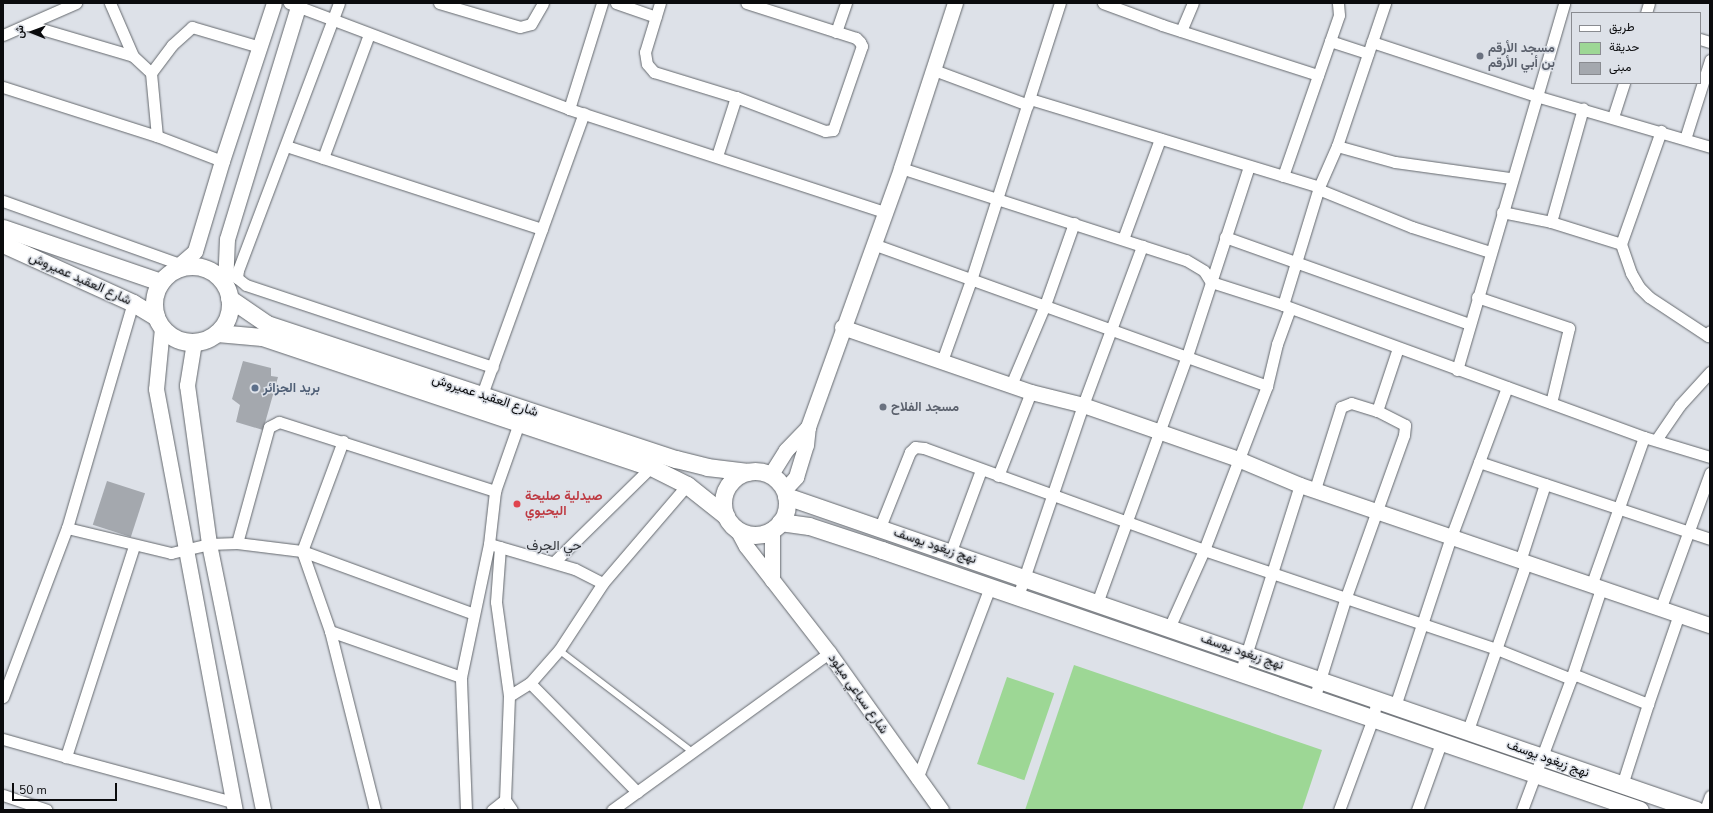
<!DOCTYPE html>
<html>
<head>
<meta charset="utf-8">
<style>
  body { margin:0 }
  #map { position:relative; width:1713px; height:813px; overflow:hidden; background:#dde1e8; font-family:"Nunito Sans",Vazirmatn,sans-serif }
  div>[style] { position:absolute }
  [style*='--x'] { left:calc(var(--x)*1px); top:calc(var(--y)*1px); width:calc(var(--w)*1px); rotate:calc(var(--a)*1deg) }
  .green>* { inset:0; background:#9dd795; transform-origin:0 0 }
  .building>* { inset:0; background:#a4a8ae; transform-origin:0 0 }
  .roads { filter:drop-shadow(0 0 1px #64686d) drop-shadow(0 0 1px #64686d) }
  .lane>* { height:5.5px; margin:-2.75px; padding:0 2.75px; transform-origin:2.75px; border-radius:2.75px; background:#fff }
  .street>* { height:11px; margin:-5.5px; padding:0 5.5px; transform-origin:5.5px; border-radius:5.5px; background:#fff }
  .secondary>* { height:15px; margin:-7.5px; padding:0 7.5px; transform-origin:7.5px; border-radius:7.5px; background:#fff }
  .primary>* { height:17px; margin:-8.5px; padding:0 8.5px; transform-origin:8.5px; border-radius:8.5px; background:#fff }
  .primary>.ring { margin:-8.5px; padding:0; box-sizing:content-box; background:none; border:17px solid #fff; border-radius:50% }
  .dots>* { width:11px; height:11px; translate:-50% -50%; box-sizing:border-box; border:2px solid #dde1e8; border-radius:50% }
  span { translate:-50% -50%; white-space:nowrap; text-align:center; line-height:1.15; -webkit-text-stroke:3px #dde1e8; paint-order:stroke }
  .worship-label { font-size:13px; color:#5b616d; font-weight:700 }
  .left { translate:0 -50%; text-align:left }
  .street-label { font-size:13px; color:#0a0b0d }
  .service-label { font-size:13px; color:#4e5e75; font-weight:700 }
  .health-label { font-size:13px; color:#be3a42; font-weight:700 }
  .neighbourhood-label { font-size:14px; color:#32353a }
  .frame { position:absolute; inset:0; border:4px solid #0a0b0d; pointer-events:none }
  .legend { position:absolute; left:1571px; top:12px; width:130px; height:72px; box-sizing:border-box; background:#dde1e8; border:1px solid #898b90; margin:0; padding:5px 7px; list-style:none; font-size:12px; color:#0a0b0d }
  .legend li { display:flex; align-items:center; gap:8px; height:20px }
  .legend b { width:20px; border:1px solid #898b90 }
  .north { position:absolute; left:12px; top:12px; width:40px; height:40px; -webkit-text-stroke:3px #dde1e8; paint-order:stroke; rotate:271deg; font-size:11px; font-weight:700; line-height:16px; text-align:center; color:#0a0b0d }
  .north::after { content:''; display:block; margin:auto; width:14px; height:18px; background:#0a0b0d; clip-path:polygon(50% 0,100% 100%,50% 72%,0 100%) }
  .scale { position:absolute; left:12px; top:783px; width:105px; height:18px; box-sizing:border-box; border:2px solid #0a0b0d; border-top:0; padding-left:5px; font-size:12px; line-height:14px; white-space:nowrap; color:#0a0b0d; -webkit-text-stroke:3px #dde1e8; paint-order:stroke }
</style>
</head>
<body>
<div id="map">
  <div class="green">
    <div style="clip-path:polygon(1074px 665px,1322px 750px,1302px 810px,1025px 810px)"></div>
    <div style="left:1007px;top:677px;width:50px;height:92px;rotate:19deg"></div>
  </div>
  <div class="building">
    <div style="clip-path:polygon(243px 361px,271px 368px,271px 376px,278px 377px,263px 430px,236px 422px,240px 405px,232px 399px)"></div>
    <div style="left:107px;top:481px;width:40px;height:46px;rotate:18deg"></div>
  </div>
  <div class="roads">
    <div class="lane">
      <div style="--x:559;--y:650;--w:168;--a:37.3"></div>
    </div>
    <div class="street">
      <div style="--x:110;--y:3;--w:58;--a:66.5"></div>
      <div style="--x:133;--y:56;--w:25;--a:43"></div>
      <div style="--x:151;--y:73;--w:63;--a:84.6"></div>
      <div style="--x:289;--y:3;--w:299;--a:20.7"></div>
      <div style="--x:569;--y:109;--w:331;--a:18.1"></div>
      <div style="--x:339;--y:3;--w:285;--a:110.7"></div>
      <div style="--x:238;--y:270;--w:8;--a:97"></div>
      <div style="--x:237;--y:278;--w:11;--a:38"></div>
      <div style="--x:246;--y:285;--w:260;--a:18.4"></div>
      <div style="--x:439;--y:3;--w:84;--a:16.5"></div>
      <div style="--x:520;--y:27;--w:11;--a:-15"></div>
      <div style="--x:531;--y:24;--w:24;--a:-60"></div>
      <div style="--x:616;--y:3;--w:42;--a:19.3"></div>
      <div style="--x:660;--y:3;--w:51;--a:107"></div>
      <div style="--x:645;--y:52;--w:12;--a:81"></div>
      <div style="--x:647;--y:64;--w:11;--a:49"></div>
      <div style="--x:654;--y:72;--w:86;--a:17"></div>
      <div style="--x:736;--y:97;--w:95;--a:20.9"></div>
      <div style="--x:825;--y:131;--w:8;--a:-7"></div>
      <div style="--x:833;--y:130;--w:89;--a:-71"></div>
      <div style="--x:862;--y:46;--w:4;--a:-117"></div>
      <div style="--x:860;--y:42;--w:6;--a:-135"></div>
      <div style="--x:856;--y:38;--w:115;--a:-162.3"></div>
      <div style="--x:1103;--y:3;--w:63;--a:20.4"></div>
      <div style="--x:1162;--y:25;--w:164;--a:17.8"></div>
      <div style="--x:1646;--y:13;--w:10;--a:-73"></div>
      <div style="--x:28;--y:25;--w:109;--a:16.4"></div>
      <div style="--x:1181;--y:31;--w:30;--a:-67"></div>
      <div style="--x:836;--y:32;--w:31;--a:-71"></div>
      <div style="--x:3;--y:35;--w:80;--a:-23.7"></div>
      <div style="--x:1700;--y:39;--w:10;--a:17"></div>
      <div style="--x:1330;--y:41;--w:40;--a:18"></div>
      <div style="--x:1372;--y:42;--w:173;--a:18.2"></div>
      <div style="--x:1536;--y:96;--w:181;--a:16.3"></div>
      <div style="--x:934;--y:70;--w:100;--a:20.4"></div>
      <div style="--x:151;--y:73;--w:35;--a:-53"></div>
      <div style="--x:172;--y:45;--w:27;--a:-42"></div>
      <div style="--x:192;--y:27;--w:71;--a:16.4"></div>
      <div style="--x:3;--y:87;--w:162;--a:17.7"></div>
      <div style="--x:157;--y:136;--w:70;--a:21"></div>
      <div style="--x:1030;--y:99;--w:302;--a:16.9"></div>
      <div style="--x:569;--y:109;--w:111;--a:-72.7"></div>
      <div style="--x:1613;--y:117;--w:36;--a:-72"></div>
      <div style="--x:1685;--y:139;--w:83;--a:-72.4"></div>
      <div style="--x:286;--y:146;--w:269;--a:18"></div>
      <div style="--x:1337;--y:146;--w:60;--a:15.4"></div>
      <div style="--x:1395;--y:162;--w:117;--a:7.9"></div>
      <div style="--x:717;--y:156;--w:62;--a:-72.1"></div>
      <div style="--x:323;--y:158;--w:132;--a:-69.6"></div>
      <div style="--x:901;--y:168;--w:299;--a:17.9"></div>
      <div style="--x:1186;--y:260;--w:21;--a:31"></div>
      <div style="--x:1204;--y:271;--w:13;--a:58"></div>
      <div style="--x:1211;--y:282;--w:76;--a:17.7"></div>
      <div style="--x:1283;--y:305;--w:384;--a:20.1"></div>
      <div style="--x:1644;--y:437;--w:69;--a:16.9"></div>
      <div style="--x:1283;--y:176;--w:170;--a:-70.8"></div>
      <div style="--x:1339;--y:15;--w:12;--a:-95"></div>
      <div style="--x:1318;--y:189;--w:101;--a:22"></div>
      <div style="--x:1412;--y:227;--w:82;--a:17.8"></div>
      <div style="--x:3;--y:201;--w:188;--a:19.6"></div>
      <div style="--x:1502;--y:212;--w:50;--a:11.5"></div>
      <div style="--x:1551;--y:222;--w:73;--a:17.4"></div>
      <div style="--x:1621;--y:244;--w:31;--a:71"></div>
      <div style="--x:1631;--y:273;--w:16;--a:60"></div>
      <div style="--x:1639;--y:287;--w:14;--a:45"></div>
      <div style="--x:1649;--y:297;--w:71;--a:33.5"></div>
      <div style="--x:1708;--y:336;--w:5;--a:-68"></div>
      <div style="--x:1551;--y:222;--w:118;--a:-74.3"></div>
      <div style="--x:1225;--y:237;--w:259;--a:19.6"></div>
      <div style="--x:1123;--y:239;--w:107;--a:-69.7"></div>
      <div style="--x:873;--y:244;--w:419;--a:19.8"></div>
      <div style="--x:1621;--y:244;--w:120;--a:-70.5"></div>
      <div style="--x:1477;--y:297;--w:97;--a:18.6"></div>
      <div style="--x:1569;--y:328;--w:77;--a:103.5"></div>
      <div style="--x:1283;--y:305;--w:123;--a:-73"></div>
      <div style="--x:1319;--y:187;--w:45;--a:-66.3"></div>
      <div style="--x:1337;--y:146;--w:151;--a:-71.4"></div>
      <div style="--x:942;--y:361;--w:86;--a:-70.3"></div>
      <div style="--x:971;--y:280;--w:291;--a:-72.2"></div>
      <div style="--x:1457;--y:370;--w:382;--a:-73.7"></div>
      <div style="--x:1011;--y:385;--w:87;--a:-67"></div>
      <div style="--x:1045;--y:305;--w:87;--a:-70.5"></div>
      <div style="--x:480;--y:400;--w:305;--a:-70.1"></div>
      <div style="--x:1377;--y:411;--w:66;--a:-71.6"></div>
      <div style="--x:1656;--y:440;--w:42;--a:-55.6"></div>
      <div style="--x:1680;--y:405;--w:45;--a:-47.7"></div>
      <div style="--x:343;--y:441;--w:117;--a:110.4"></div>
      <div style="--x:302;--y:551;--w:85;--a:70.7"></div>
      <div style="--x:330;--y:631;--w:185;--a:75.9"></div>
      <div style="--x:1479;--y:462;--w:243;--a:18.4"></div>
      <div style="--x:998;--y:476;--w:90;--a:-68.6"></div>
      <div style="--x:880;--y:527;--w:81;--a:-68.2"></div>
      <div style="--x:910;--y:452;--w:7;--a:-45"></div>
      <div style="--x:915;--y:447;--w:9;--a:6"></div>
      <div style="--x:924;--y:448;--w:298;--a:20"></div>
      <div style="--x:1204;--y:550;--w:306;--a:18.7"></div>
      <div style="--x:1494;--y:648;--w:83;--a:21.9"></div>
      <div style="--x:67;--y:528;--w:107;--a:13.5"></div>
      <div style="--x:171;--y:553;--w:39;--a:-13"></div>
      <div style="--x:209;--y:544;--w:28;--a:-2"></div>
      <div style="--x:237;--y:543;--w:65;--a:7"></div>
      <div style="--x:302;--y:551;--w:183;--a:20.1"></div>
      <div style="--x:237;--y:543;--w:120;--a:-74.6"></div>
      <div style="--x:269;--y:427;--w:11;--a:-27"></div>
      <div style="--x:279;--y:422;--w:227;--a:17.7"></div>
      <div style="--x:493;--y:545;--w:85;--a:16.3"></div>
      <div style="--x:575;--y:569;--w:31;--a:27"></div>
      <div style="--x:134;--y:546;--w:222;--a:107.9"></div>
      <div style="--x:66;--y:757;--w:173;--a:15.1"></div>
      <div style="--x:500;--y:547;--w:55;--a:94.2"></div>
      <div style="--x:496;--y:602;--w:95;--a:82.1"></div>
      <div style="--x:509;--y:696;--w:104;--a:92.2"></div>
      <div style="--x:505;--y:800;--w:12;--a:55"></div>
      <div style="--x:951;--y:551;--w:86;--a:-69.7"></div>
      <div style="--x:1520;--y:561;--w:81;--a:-72"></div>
      <div style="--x:554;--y:562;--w:136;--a:-44.4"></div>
      <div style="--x:1591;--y:586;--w:158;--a:-70.4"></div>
      <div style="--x:1018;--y:596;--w:202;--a:-71.2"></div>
      <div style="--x:1083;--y:405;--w:170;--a:-69.6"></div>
      <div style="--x:1097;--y:603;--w:263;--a:-70"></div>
      <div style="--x:1187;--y:356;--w:200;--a:-71.9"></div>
      <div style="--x:1661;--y:607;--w:143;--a:-69.9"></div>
      <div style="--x:1169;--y:628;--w:85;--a:-65.8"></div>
      <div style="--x:1204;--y:550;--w:176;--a:-69"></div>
      <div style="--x:1267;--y:386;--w:43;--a:-76.6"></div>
      <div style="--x:1277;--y:344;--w:38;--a:-70"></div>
      <div style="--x:330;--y:631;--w:139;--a:19.3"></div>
      <div style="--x:1240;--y:674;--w:198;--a:-72.4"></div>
      <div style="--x:1573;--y:674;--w:81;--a:21.8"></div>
      <div style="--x:1648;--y:704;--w:85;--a:107.8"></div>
      <div style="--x:530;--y:683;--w:153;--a:45.5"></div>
      <div style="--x:509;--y:696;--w:25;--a:-32"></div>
      <div style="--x:530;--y:683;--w:44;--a:-48.7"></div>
      <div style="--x:559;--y:650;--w:80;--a:-56.7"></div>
      <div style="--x:603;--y:583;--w:129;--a:-49.4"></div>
      <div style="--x:3;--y:697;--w:181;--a:-69.3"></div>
      <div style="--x:67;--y:528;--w:234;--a:-73.7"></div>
      <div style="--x:1314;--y:699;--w:107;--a:-72.6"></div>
      <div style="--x:1346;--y:597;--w:172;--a:-70.3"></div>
      <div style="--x:1404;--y:435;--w:10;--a:-84"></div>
      <div style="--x:1405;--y:425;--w:31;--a:-153"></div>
      <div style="--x:1377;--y:411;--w:27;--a:-163"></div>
      <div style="--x:1351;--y:403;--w:11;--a:158"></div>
      <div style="--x:1341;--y:407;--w:86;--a:107.6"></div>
      <div style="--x:1648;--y:704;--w:95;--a:-71"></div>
      <div style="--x:1395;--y:706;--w:178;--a:-71.7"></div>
      <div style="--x:1451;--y:537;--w:160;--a:-69.5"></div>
      <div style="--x:1468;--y:730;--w:177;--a:-70.8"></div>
      <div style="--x:3;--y:739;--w:66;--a:15.9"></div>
      <div style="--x:917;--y:779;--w:205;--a:-69.2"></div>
      <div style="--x:3;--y:795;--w:46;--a:18.8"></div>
      <div style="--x:466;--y:810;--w:133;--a:-92.2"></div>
      <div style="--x:461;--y:677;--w:136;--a:-78.1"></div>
      <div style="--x:489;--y:544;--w:53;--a:-83.5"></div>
      <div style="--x:495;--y:491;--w:72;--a:-70.6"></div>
      <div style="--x:492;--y:810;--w:16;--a:-38"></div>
      <div style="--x:612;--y:810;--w:268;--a:-35.9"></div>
      <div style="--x:1339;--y:810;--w:98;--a:-69.7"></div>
      <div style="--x:1373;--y:718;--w:19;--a:-78"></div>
      <div style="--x:1417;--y:810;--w:74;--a:-70.3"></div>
      <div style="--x:1522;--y:810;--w:140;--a:-69.5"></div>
      <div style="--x:1571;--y:679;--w:95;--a:-71.6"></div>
      <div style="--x:1705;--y:810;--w:15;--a:-70"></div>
    </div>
    <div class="secondary">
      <div style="--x:170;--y:273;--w:33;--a:-41"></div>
      <div style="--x:195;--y:251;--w:94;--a:-73.3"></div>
      <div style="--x:222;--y:161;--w:166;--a:-71.8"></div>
      <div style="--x:225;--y:286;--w:47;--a:-87.6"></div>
      <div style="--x:227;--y:239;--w:247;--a:-73"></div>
      <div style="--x:842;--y:327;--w:200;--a:19"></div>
      <div style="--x:1031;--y:392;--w:54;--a:14"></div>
      <div style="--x:1083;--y:405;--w:164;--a:19.2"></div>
      <div style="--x:1238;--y:459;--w:67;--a:22.8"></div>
      <div style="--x:1300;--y:485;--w:433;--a:18.9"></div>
      <div style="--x:162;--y:328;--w:61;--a:95.6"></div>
      <div style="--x:156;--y:389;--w:428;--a:79.4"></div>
      <div style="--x:194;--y:342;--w:44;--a:99.2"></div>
      <div style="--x:187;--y:385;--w:161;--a:82.1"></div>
      <div style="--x:209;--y:544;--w:271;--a:78.5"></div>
      <div style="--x:771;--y:474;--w:28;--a:-58"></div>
      <div style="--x:786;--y:450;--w:32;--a:-46"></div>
      <div style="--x:784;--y:490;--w:18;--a:-47"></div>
      <div style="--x:796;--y:477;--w:34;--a:-73"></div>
      <div style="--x:806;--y:445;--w:18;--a:-84"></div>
      <div style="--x:808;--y:427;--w:275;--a:-70.2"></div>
      <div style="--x:901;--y:168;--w:174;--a:-71.9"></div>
      <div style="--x:772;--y:529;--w:51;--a:90"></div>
      <div style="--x:738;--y:531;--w:17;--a:62"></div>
      <div style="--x:746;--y:546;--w:135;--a:52.2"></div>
      <div style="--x:829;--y:653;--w:193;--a:54.5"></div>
    </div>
    <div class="primary">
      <div style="--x:3;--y:228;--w:167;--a:18.9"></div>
      <div style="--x:3;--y:244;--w:143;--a:24.4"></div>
      <div style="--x:133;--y:303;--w:27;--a:31"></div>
      <div class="ring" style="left:154px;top:266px;width:59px;height:59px"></div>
      <div style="--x:229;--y:298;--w:46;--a:34.4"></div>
      <div style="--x:267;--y:324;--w:431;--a:18.3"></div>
      <div style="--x:676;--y:459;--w:32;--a:14"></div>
      <div style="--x:707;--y:467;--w:41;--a:7"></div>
      <div style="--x:217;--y:333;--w:45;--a:5.1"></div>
      <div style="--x:262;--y:337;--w:410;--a:18.5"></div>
      <div style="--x:651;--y:467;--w:40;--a:26.6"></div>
      <div style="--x:687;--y:485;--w:50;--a:38.5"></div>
      <div class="ring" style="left:723px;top:471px;width:47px;height:47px"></div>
      <div style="--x:786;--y:496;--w:963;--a:19.04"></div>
      <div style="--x:780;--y:522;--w:29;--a:8"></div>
      <div style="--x:809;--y:526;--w:77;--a:18.2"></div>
      <div style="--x:882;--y:550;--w:801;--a:18.93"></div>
    </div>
  </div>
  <div class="dots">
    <div style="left:1480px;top:56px;background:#6b7280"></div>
    <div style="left:255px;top:388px;background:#5c6f8a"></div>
    <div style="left:883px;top:407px;background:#6b7280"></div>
    <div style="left:517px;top:504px;background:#e0444e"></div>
  </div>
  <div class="worship-label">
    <span class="left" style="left:1488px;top:56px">مسجد الأرقم<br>بن أبي الأرقم</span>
    <span class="left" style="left:891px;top:407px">مسجد الفلاح</span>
  </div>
  <div class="street-label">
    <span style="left:80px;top:279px;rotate:24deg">شارع العقيد عميروش</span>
    <span style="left:485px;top:396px;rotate:18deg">شارع العقيد عميروش</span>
    <span style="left:935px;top:546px;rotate:19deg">نهج زيغود يوسف</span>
    <span style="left:1242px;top:652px;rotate:19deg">نهج زيغود يوسف</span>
    <span style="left:858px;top:694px;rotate:55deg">شارع سباعي ميلود</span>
    <span style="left:1548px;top:759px;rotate:20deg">نهج زيغود يوسف</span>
  </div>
  <div class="service-label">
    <span class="left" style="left:263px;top:388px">بريد الجزائر</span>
  </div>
  <div class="health-label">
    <span class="left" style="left:525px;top:504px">صيدلية صليحة<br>اليحيوي</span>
  </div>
  <div class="neighbourhood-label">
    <span style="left:554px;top:546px">حي الجرف</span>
  </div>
  <div class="frame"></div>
  <ul class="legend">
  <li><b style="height:5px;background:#fff"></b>طريق</li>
  <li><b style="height:11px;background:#9dd795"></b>حديقة</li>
  <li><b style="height:11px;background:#a4a8ae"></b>مبنى</li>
  </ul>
  <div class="north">ش</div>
  <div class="scale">50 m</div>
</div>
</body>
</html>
